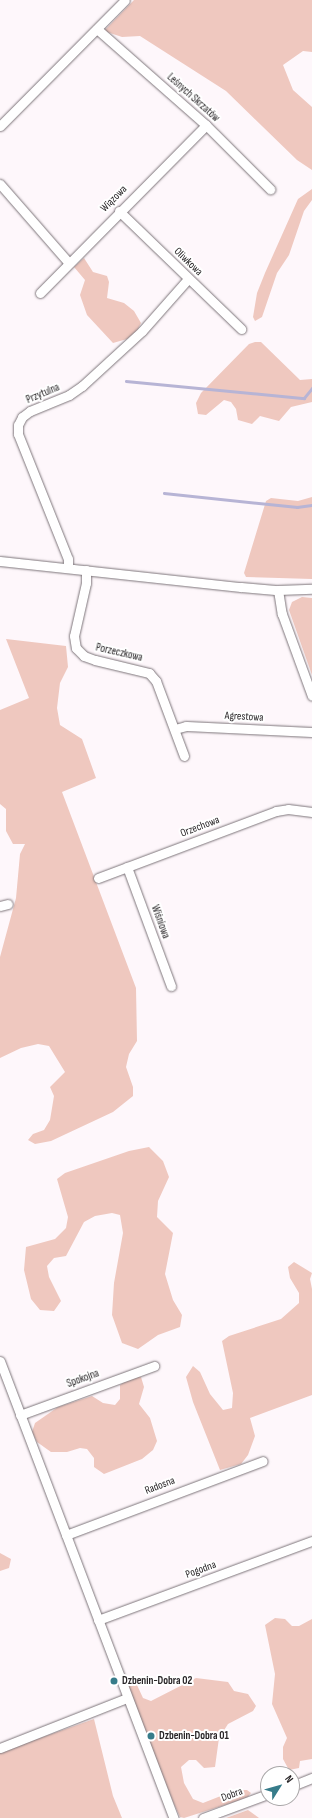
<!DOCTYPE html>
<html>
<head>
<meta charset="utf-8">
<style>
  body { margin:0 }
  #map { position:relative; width:312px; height:1818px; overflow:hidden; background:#fef7fb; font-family:"Sofia Sans Condensed",sans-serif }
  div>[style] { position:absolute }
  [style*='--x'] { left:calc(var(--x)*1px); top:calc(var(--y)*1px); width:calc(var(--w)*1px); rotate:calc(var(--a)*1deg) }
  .green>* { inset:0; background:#efc8bf }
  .stream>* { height:2.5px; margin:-1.25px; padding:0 1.25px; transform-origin:1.25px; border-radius:1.25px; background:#b7b4d5 }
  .roads { filter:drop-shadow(0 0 1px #7d757a) drop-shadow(0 0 1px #7d757a) }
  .minor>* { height:9px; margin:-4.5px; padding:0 4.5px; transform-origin:4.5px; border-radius:4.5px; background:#fff }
  .dots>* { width:11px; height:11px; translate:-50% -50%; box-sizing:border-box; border:2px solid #fff; border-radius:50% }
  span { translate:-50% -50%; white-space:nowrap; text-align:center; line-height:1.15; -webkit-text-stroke:4px #fff; paint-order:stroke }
  .street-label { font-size:11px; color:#272426 }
  .poi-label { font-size:11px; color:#272426; font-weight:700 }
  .left { translate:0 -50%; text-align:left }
  .north { position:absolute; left:260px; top:1766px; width:40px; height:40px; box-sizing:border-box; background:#fff; border:1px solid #a9a7a8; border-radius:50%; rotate:53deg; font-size:11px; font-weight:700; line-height:16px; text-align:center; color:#272426 }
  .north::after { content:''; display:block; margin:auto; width:14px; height:18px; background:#377c8a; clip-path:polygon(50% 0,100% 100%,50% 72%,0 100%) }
</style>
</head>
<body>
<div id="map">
  <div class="green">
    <div style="clip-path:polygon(134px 0,312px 0,312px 52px,303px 51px,283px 65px,293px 90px,312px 107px,312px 170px,297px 160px,226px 91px,140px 36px,122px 37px,104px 31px)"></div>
    <div style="clip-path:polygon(312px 189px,312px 200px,304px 211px,289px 255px,277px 273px,262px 317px,255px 321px,253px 317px,257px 293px,265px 273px,298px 199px)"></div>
    <div style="clip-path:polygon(84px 258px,93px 272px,107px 276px,109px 282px,107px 298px,124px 303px,134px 311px,141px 323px,137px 331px,127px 339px,113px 343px,87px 315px,80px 295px,85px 280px,74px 267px)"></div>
    <div style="clip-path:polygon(255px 342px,261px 342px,300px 380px,312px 379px,312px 402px,291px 407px,279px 421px,260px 416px,252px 424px,238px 420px,236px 409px,231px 402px,224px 400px,206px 415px,198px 414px,196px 403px,201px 393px,249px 344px)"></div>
    <div style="clip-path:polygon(312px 497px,312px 579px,246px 577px,244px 573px,266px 501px,271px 498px,298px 501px)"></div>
    <div style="clip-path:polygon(302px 597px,312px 598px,312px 675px,289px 610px,292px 602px)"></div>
    <div style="clip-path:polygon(6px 639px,66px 646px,68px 667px,60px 683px,57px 708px,60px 725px,82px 739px,96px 778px,62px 792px,136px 988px,137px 1041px,129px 1054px,126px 1067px,133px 1087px,133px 1096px,113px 1112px,51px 1141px,35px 1144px,28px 1140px,33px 1134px,44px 1130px,50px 1120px,54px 1096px,50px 1087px,65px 1072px,49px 1046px,38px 1044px,21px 1048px,0 1058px,0 957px,16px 898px,20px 854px,25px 844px,13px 844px,6px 831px,6px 809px,0 804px,0 710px,29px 698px)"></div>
    <div style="clip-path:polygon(149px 1147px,163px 1161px,169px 1177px,158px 1201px,157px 1217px,173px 1233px,165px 1274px,173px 1300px,182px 1315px,180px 1327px,158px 1335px,138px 1349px,122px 1343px,112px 1315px,114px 1283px,123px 1233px,120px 1215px,112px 1213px,95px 1216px,84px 1222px,66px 1256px,54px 1258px,47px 1266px,49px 1277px,61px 1301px,54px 1311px,40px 1310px,31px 1299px,24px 1270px,26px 1247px,55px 1239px,66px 1228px,68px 1217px,57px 1179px,65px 1173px,129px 1151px)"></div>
    <div style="clip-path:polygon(294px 1262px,312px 1273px,310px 1279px,312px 1289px,312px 1395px,250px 1418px,255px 1436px,248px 1455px,241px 1464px,220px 1470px,193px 1402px,186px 1377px,193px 1366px,200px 1372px,210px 1394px,223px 1410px,232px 1408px,233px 1393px,222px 1341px,229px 1336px,281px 1319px,299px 1303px,299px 1293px,290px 1278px,288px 1267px)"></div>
    <div style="clip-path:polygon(131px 1377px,141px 1377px,144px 1387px,139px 1404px,150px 1418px,157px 1441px,153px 1450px,142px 1459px,104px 1474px,94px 1467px,94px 1458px,87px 1449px,80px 1448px,67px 1452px,51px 1452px,37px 1442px,32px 1432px,35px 1423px,58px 1407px,92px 1396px,103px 1403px,115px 1405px,120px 1399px,120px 1385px)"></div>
    <div style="clip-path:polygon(0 1553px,11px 1559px,9px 1568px,0 1571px)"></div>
    <div style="clip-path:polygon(275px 1618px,285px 1619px,292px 1626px,299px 1626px,312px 1619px,312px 1759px,300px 1761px,299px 1768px,289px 1770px,283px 1759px,283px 1747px,287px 1738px,272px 1704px,275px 1674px,265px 1625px)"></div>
    <div style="clip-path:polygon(196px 1678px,228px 1682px,234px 1691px,248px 1694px,256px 1706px,253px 1711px,228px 1724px,219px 1738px,215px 1767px,204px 1768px,196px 1760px,189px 1760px,181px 1767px,184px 1783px,193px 1799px,203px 1803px,236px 1790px,247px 1790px,251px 1793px,247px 1798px,184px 1818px,180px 1817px,173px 1802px,127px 1684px,132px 1682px,137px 1685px,143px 1698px,151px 1701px)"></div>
    <div style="clip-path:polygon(94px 1719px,113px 1796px,122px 1818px,0 1818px,0 1752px)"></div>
    <div style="clip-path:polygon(248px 1810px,259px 1818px,226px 1818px)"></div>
  </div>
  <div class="stream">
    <div style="--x:126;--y:381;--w:179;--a:5.5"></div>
    <div style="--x:304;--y:398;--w:13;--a:-51"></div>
    <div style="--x:164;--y:493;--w:134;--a:6"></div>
    <div style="--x:297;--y:507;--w:15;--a:-8"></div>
  </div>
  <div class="roads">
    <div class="minor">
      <div style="--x:97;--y:29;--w:145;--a:41.4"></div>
      <div style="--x:206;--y:125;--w:91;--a:45"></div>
      <div style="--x:0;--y:126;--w:177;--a:-45.2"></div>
      <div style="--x:0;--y:184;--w:103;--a:48.9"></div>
      <div style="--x:119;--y:211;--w:170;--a:44"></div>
      <div style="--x:40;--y:293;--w:236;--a:-45.3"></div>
      <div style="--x:0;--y:561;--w:242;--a:6.2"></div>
      <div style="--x:241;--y:587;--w:37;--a:5"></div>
      <div style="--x:278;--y:590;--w:34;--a:-2"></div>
      <div style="--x:68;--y:568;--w:9;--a:-90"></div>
      <div style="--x:68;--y:559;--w:135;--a:-111.8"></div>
      <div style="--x:18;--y:434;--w:9;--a:-90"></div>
      <div style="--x:18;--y:425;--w:9;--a:-63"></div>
      <div style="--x:22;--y:417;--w:10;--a:-37"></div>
      <div style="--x:30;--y:411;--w:42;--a:-22.3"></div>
      <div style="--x:69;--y:395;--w:16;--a:-35"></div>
      <div style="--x:82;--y:386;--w:81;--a:-42.5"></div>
      <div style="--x:142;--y:331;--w:69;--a:-48.5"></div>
      <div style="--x:86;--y:570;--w:13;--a:90"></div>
      <div style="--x:86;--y:583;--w:54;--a:102.8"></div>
      <div style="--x:74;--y:636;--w:12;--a:81"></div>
      <div style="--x:76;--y:648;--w:11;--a:45"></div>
      <div style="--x:84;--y:656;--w:12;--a:20"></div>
      <div style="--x:95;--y:660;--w:56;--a:13.5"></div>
      <div style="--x:149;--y:673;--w:11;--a:49"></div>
      <div style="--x:156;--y:681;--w:80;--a:69.5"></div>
      <div style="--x:278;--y:590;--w:24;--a:81"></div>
      <div style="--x:282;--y:614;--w:87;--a:69.9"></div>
      <div style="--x:175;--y:729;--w:11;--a:-15"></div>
      <div style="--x:186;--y:726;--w:126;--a:2.7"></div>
      <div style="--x:127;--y:867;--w:127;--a:69.7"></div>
      <div style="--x:98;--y:878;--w:190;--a:-20.6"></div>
      <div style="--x:276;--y:811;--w:12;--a:-9"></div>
      <div style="--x:288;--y:809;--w:24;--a:7"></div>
      <div style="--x:0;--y:906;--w:8;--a:-14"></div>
      <div style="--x:0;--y:1361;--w:489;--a:69.2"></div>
      <div style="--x:20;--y:1415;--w:143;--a:-20.1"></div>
      <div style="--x:66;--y:1535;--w:210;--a:-20.6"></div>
      <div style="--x:98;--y:1620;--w:228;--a:-20.3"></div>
      <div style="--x:0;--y:1748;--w:136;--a:-21.5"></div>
      <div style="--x:292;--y:1786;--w:22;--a:-22"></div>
      <div style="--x:203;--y:1818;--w:69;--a:-20.3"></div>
    </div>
  </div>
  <div class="dots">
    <div style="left:114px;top:1681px;background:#377c8a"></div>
    <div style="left:151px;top:1736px;background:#377c8a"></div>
  </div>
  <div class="street-label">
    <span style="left:193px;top:98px;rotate:42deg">Leśnych Skrzatów</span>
    <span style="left:114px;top:199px;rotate:-45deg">Wiązowa</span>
    <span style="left:188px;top:262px;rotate:44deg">Oliwkowa</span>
    <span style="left:43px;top:394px;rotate:-23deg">Przytulna</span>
    <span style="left:119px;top:653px;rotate:13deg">Porzeczkowa</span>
    <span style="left:244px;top:717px;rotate:3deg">Agrestowa</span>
    <span style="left:200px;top:827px;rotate:-21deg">Orzechowa</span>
    <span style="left:160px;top:922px;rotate:70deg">Wiśniowa</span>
    <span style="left:83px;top:1379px;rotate:-20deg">Spokojna</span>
    <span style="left:160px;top:1486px;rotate:-21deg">Radosna</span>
    <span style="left:201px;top:1570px;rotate:-20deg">Pogodna</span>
    <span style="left:232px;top:1795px;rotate:-20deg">Dobra</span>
  </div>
  <div class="poi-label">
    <span class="left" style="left:122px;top:1681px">Dzbenin-Dobra 02</span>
    <span class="left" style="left:159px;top:1736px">Dzbenin-Dobra 01</span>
  </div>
  <div class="north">N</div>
</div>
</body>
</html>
